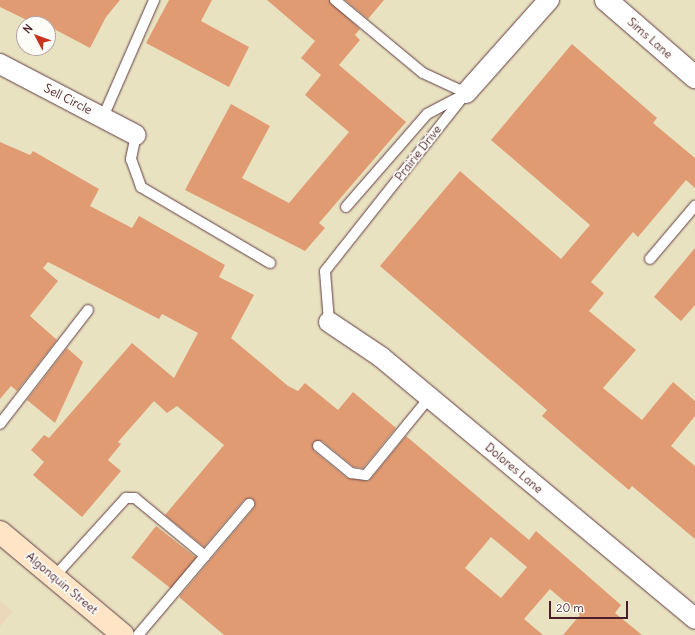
<!DOCTYPE html>
<html>
<head>
<meta charset="utf-8">
<style>
  body { margin:0 }
  #map { position:relative; width:695px; height:635px; overflow:hidden; background:#e9e2c1; font-family:Delius,sans-serif }
  div>[style] { position:absolute }
  [style*='--x'] { left:calc(var(--x)*1px); top:calc(var(--y)*1px); width:calc(var(--w)*1px); rotate:calc(var(--a)*1deg) }
  .built>* { inset:0; background:#ebd8ba }
  .building>* { inset:0; background:#e09b73; transform-origin:0 0 }
  .roads { filter:drop-shadow(0 0 1px #623c42) drop-shadow(0 0 1px #623c42) }
  .service>* { height:10px; margin:-5px; padding:0 5px; transform-origin:5px; border-radius:5px; background:#fff }
  .minor>* { height:20px; margin:-10px; padding:0 10px; transform-origin:10px; border-radius:10px; background:#fff }
  .tertiary>* { height:22px; margin:-11px; padding:0 11px; transform-origin:11px; border-radius:11px; background:#fff }
  .secondary>* { height:22px; margin:-11px; padding:0 11px; transform-origin:11px; border-radius:11px; background:#ffe4c6 }
  span { translate:-50% -50%; white-space:nowrap; text-align:center; line-height:1.15; -webkit-text-stroke:3.5px #fdfcf7; paint-order:stroke }
  .street-label { font-size:12px; color:#4a1f2b }
  .north { position:absolute; left:16px; top:16px; width:40px; height:40px; box-sizing:border-box; background:#fdfcf7; border:1px solid #b5a4a5; border-radius:50%; rotate:311deg; font-size:11px; font-weight:700; line-height:16px; text-align:center; color:#4a1f2b }
  .north::after { content:''; display:block; margin:auto; width:14px; height:18px; background:#c8321e; clip-path:polygon(50% 0,100% 100%,50% 72%,0 100%) }
  .scale { position:absolute; left:549px; top:601px; width:79px; height:18px; box-sizing:border-box; border:2px solid #4a1f2b; border-top:0; padding-left:5px; font-size:12px; line-height:14px; white-space:nowrap; color:#4a1f2b; -webkit-text-stroke:3px #fdfcf7; paint-order:stroke }
</style>
</head>
<body>
<div id="map">
  <div class="built">
    <div style="clip-path:polygon(0 601px,13px 611px,0 627px)"></div>
  </div>
  <div class="building">
    <div style="clip-path:polygon(0 0,120px 0,106px 17px,90px 48px,54px 29px,52px 33px,48px 31px,48px 24px,35px 24px,0 7px)"></div>
    <div style="clip-path:polygon(169px 0,212px 0,201px 21px,249px 47px,229px 87px,146px 43px)"></div>
    <div style="clip-path:polygon(267px 0,329px 0,360px 29px,355px 35px,360px 40px,339px 65px,406px 122px,319px 223px,325px 228px,305px 251px,185px 190px,231px 104px,270px 126px,242px 178px,289px 203px,349px 132px,305px 95px,321px 75px,301px 58px,315px 41px)"></div>
    <div style="clip-path:polygon(345px 0,384px 0,368px 19px)"></div>
    <div style="clip-path:polygon(572px 44px,657px 118px,653px 123px,695px 158px,695px 188px,686px 180px,638px 237px,633px 232px,591px 282px,604px 293px,589px 311px,636px 350px,603px 388px,642px 420px,673px 382px,695px 401px,695px 416px,671px 446px,695px 466px,695px 539px,632px 486px,629px 490px,592px 459px,542px 416px,547px 410px,380px 266px,460px 171px,561px 259px,590px 225px,491px 140px)"></div>
    <div style="clip-path:polygon(evenodd,0 142px,30px 155px,33px 151px,99px 189px,90px 206px,132px 228px,139px 216px,225px 265px,219px 277px,254px 295px,231px 338px,288px 386px,298px 391px,305px 383px,338px 410px,353px 392px,396px 428px,363px 468px,354px 467px,322px 441px,313px 442px,314px 451px,347px 478px,369px 481px,406px 436px,529px 540px,536px 531px,566px 557px,621px 605px,615px 613px,642px 635px,563px 635px,580px 615px,550px 589px,524px 619px,543px 635px,224px 635px,179px 597px,254px 508px,255px 502px,251px 498px,244px 500px,204px 547px,165px 515px,224px 445px,177px 406px,167px 413px,154px 401px,118px 442px,121px 444px,108px 460px,121px 471px,82px 517px,33px 475px,44px 462px,31px 450px,44px 435px,49px 438px,132px 343px,174px 378px,198px 333px,162px 314px,159px 319px,48px 262px,43px 268px,58px 281px,30px 316px,57px 340px,17px 391px,11px 386px,0 399px,0 142px,491px 537px,527px 567px,501px 598px,465px 568px,491px 537px)"></div>
    <div style="clip-path:polygon(695px 248px,695px 305px,681px 321px,654px 297px)"></div>
    <div style="clip-path:polygon(67px 348px,83px 362px,55px 423px,27px 400px)"></div>
    <div style="left:156px;top:526px;width:51px;height:40px;rotate:38deg"></div>
  </div>
  <div class="roads">
    <div class="service">
      <div style="--x:335;--y:0;--w:114;--a:39.7"></div>
      <div style="--x:423;--y:73;--w:47;--a:24.9"></div>
      <div style="--x:103;--y:117;--w:128;--a:-66.4"></div>
      <div style="--x:136;--y:135;--w:25;--a:102"></div>
      <div style="--x:131;--y:159;--w:30;--a:70"></div>
      <div style="--x:141;--y:187;--w:150;--a:30.5"></div>
      <div style="--x:346;--y:207;--w:123;--a:-48.9"></div>
      <div style="--x:427;--y:114;--w:41;--a:-27.8"></div>
      <div style="--x:650;--y:259;--w:70;--a:-49.7"></div>
      <div style="--x:329;--y:322;--w:51;--a:-94.5"></div>
      <div style="--x:325;--y:271;--w:227;--a:-51.6"></div>
      <div style="--x:0;--y:424;--w:144;--a:-52.3"></div>
      <div style="--x:318;--y:446;--w:43;--a:39.3"></div>
      <div style="--x:351;--y:473;--w:15;--a:8"></div>
      <div style="--x:366;--y:475;--w:99;--a:-50.7"></div>
      <div style="--x:54;--y:577;--w:107;--a:-47.7"></div>
      <div style="--x:126;--y:498;--w:9;--a:0"></div>
      <div style="--x:135;--y:498;--w:91;--a:39.6"></div>
      <div style="--x:138;--y:635;--w:172;--a:-49.7"></div>
    </div>
    <div class="minor">
      <div style="--x:0;--y:64;--w:153;--a:27.6"></div>
      <div style="--x:466;--y:93;--w:125;--a:-48.3"></div>
      <div style="--x:329;--y:322;--w:63;--a:33.9"></div>
      <div style="--x:381;--y:357;--w:409;--a:39.8"></div>
    </div>
    <div class="tertiary">
      <div style="--x:606;--y:0;--w:118;--a:40.9"></div>
    </div>
    <div class="secondary">
      <div style="--x:0;--y:532;--w:160;--a:39.9"></div>
    </div>
  </div>
  <div class="street-label">
    <span style="left:650px;top:38px;rotate:41deg">Sims Lane</span>
    <span style="left:68px;top:99px;rotate:27deg">Sell Circle</span>
    <span style="left:418px;top:153px;rotate:-52deg">Prairie Drive</span>
    <span style="left:514px;top:468px;rotate:40deg">Dolores Lane</span>
    <span style="left:62px;top:583px;rotate:40deg">Algonquin Street</span>
  </div>
  <div class="north">N</div>
  <div class="scale">20 m</div>
</div>
</body>
</html>
